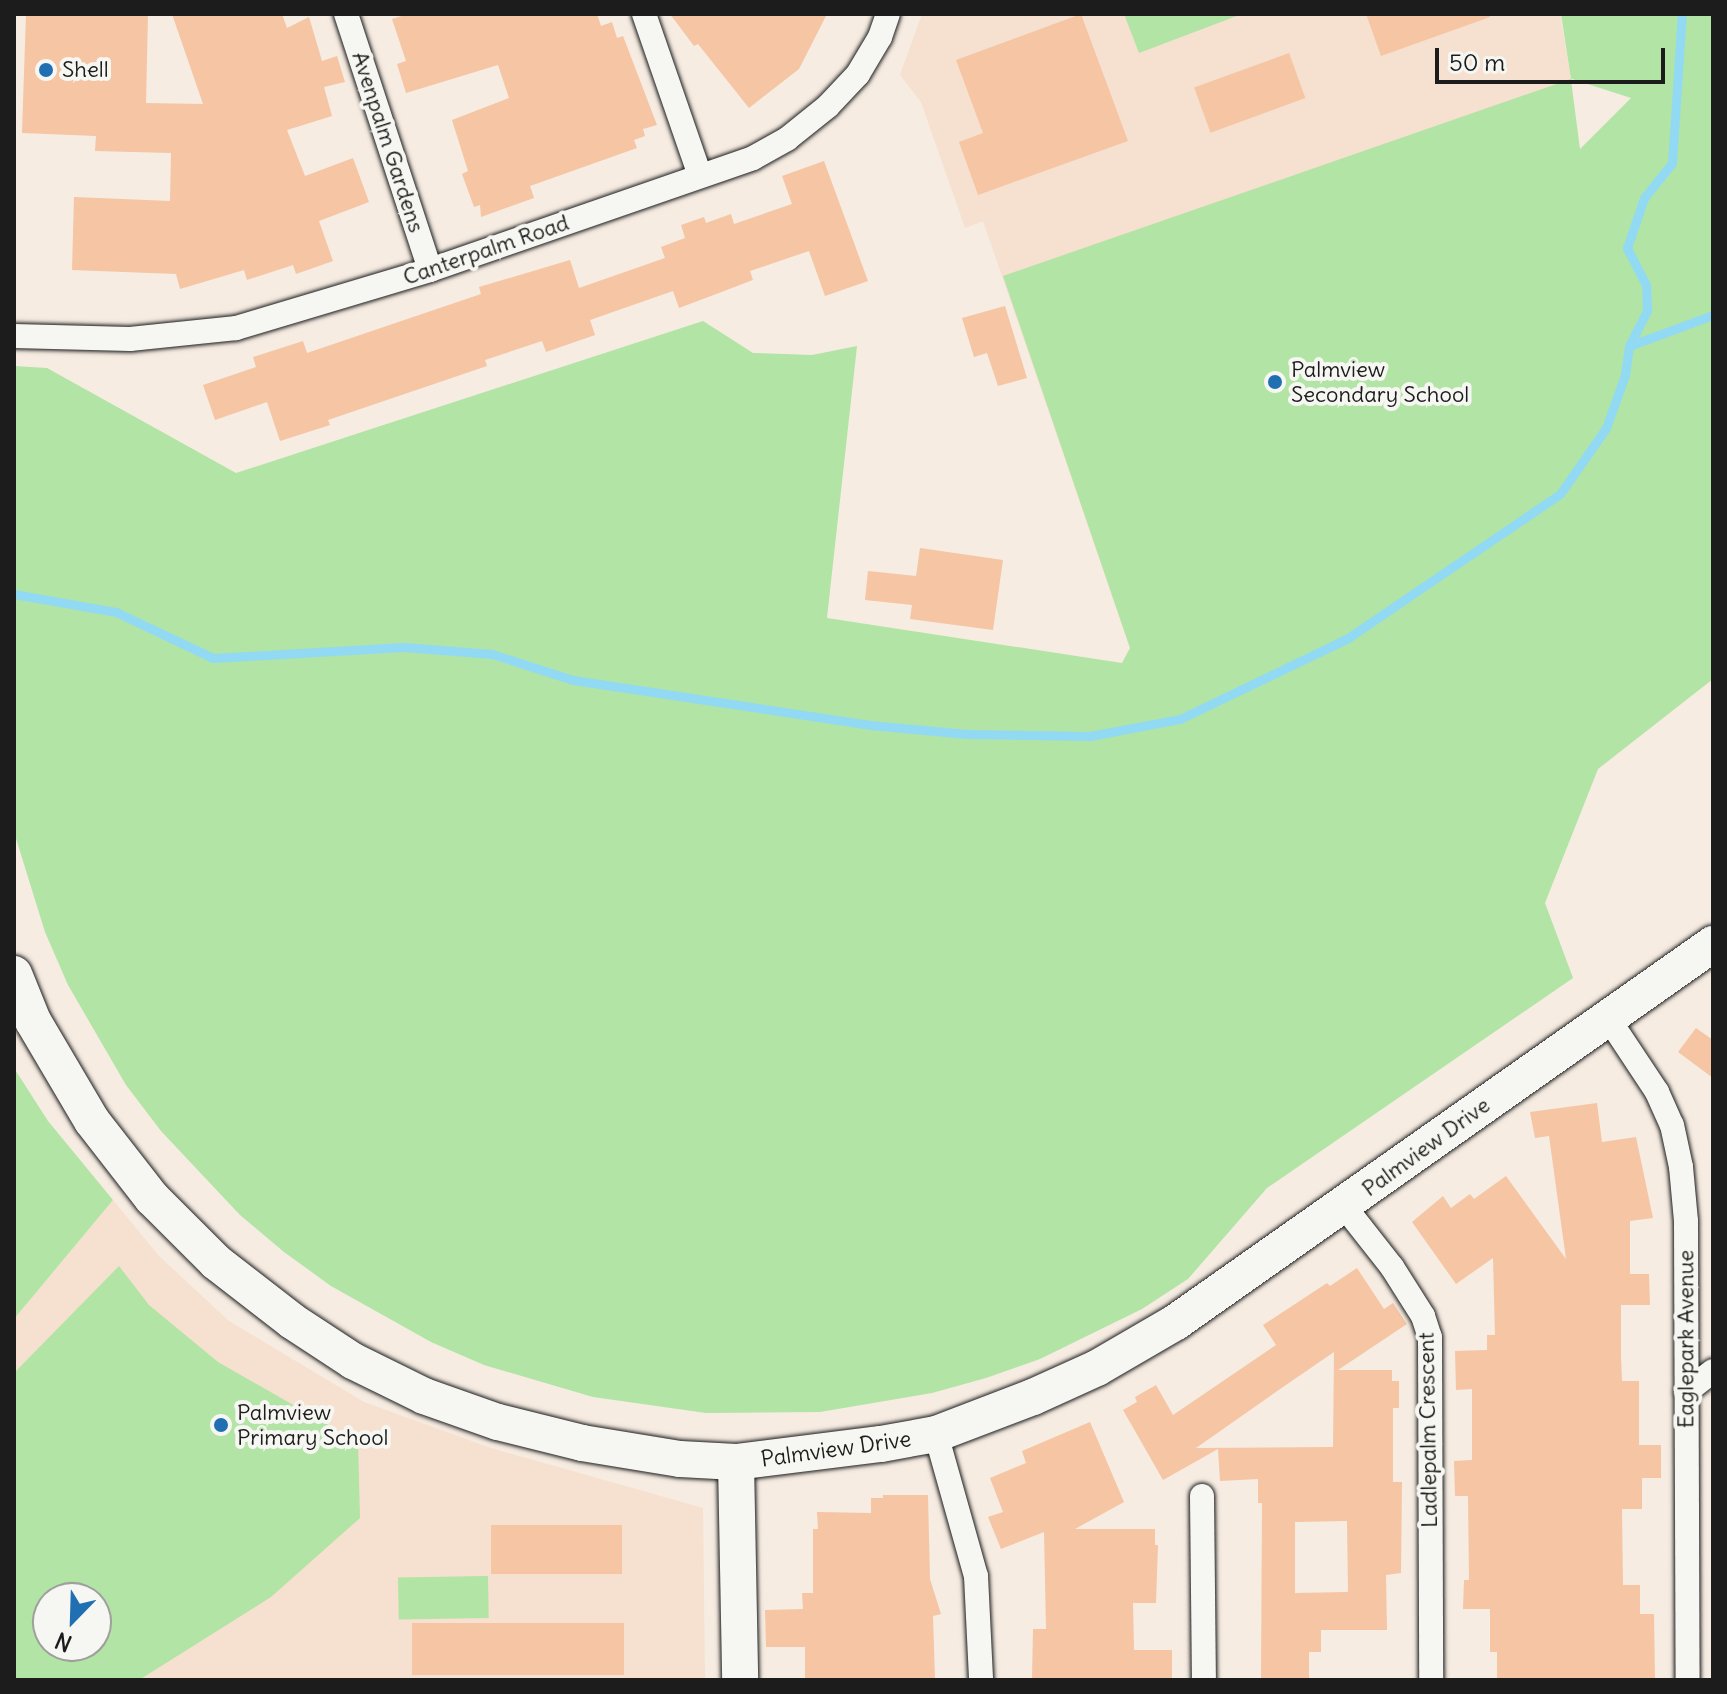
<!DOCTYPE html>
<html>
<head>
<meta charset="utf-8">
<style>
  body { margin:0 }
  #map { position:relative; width:1727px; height:1694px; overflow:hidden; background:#f6ece2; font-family:Delius,sans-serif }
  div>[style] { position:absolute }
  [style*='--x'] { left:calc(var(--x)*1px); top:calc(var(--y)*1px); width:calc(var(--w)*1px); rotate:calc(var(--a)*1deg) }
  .built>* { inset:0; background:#f6e0cf }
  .green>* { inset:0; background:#b1e4a5; transform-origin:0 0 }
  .stream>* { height:9px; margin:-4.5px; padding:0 4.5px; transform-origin:4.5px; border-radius:4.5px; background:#92daf3 }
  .building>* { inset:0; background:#f5c5a4; transform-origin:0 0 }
  .roads { filter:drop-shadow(0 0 2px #1c1c1c) drop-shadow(0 0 2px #1c1c1c) }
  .street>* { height:24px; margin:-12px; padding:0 12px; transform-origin:12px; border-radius:12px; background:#f6f6f2 }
  .secondary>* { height:36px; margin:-18px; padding:0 18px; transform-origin:18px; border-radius:18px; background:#f6f6f2 }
  .dots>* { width:22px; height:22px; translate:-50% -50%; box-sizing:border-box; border:4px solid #f6f6f2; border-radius:50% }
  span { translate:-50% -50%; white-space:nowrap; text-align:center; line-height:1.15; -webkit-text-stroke:8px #f6f6f2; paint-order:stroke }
  .poi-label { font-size:22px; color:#1c1c1c }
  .left { translate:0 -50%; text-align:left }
  .street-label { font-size:22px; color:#1c1c1c }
  .frame { position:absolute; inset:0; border:16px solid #1c1c1c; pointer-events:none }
  .north { position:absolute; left:32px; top:1582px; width:80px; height:80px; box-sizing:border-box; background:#f6f6f2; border:2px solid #9f9f9c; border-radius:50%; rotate:203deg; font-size:22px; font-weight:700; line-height:32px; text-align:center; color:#1c1c1c }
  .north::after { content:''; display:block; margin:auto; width:28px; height:36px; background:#1f6fb2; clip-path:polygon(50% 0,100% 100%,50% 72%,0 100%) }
  .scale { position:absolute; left:1435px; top:48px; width:230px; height:36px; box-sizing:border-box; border:4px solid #1c1c1c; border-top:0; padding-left:10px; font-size:24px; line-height:28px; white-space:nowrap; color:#1c1c1c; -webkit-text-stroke:6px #f6f6f2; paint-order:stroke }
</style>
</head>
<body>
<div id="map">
  <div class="built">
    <div style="clip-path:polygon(922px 14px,1560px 14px,1571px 79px,1130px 648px,983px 221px,965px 228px,921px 102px,900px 75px)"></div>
    <div style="clip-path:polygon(evenodd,113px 1200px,159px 1256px,229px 1321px,364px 1402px,491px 1448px,703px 1508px,705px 1680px,14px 1680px,14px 1319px,113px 1200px,48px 1598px,96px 1598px,96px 1646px,48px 1646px,48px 1598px)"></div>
  </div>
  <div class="green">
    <div style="clip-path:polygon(1124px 14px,1242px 14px,1139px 53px)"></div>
    <div style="clip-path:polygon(evenodd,1561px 14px,1713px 14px,1713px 679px,1598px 769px,1545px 903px,1573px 978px,1267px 1188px,1188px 1279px,1142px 1309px,1040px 1359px,986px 1378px,932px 1393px,820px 1412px,706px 1413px,593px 1397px,484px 1365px,431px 1342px,331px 1286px,284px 1252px,240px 1215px,161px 1131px,126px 1085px,68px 985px,45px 932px,14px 832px,14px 366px,47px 368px,236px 473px,703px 321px,753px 353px,812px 355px,857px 346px,827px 618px,1122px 663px,1130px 648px,1003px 276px,1571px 79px,1561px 14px,1572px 79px,1631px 98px,1580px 149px,1571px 80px,1572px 79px)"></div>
    <div style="clip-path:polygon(14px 1068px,48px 1121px,113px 1200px,14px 1319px)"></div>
    <div style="clip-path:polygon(evenodd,119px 1266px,149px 1305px,218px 1362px,358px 1442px,360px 1518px,271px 1597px,139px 1680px,14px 1680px,14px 1373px,119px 1266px,48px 1598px,96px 1598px,96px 1646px,48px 1646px,48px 1598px)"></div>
    <div style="left:488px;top:1576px;width:42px;height:90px;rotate:89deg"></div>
  </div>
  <div class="stream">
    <div style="--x:1629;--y:346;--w:90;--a:-20.3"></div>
    <div style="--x:14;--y:594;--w:104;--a:10"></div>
    <div style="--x:116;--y:612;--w:107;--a:25.4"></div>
    <div style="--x:213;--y:658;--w:191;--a:-3.3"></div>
    <div style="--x:404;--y:647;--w:88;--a:4.5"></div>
    <div style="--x:492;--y:654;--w:85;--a:17.8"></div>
    <div style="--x:573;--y:680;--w:300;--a:8.6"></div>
    <div style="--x:870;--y:725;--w:97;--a:5.3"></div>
    <div style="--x:967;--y:734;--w:123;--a:0.9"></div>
    <div style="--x:1090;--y:736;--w:92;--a:-10.7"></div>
    <div style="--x:1180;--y:719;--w:187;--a:-25.7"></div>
    <div style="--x:1348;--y:638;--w:256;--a:-34.2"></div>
    <div style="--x:1560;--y:494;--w:80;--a:-55.1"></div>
    <div style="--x:1606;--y:428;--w:56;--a:-70.3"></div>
    <div style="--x:1625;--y:375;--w:29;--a:-82"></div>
    <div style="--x:1629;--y:346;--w:39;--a:-63"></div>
    <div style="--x:1647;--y:311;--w:26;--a:-92"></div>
    <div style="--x:1646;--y:285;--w:42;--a:-117.2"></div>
    <div style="--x:1627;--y:248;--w:53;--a:-71.2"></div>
    <div style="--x:1644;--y:198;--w:45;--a:-51.3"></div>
    <div style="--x:1672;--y:163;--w:149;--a:-86.2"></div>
  </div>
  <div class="building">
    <div style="clip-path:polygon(26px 14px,148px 14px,146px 103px,203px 104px,172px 14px,282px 14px,287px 28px,309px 17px,322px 61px,337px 56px,345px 82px,324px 87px,332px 116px,287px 130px,305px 176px,353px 158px,369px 202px,319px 221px,333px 261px,296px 274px,293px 265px,247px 280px,244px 270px,180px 289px,176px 274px,72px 270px,74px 197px,170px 201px,171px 153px,95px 151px,96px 136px,22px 133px)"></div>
    <div style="clip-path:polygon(408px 14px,597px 14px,601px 26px,612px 22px,617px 38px,623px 36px,657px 125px,643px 129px,645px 136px,634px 140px,637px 148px,530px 186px,534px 198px,481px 217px,480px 205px,474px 207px,462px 174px,468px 171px,452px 120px,509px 98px,498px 65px,406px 93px,397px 64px,406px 61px,392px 19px)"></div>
    <div style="clip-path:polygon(670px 14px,827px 14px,799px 69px,749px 108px,698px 44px,694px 46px)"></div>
    <div style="clip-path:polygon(1081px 14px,1128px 141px,978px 195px,959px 142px,983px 133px,956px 60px)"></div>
    <div style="clip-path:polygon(1366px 14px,1490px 14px,1490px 17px,1381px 56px)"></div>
    <div style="left:1289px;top:53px;width:48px;height:101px;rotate:70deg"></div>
    <div style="clip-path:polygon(824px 161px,868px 281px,825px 296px,809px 251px,750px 271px,753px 280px,703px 299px,679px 308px,673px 291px,590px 320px,595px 335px,546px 352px,542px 341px,485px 360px,487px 366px,328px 420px,330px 425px,280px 441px,267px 402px,215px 420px,203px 385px,256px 367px,253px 357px,303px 341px,307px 353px,481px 294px,479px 287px,570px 260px,579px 288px,665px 258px,661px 247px,685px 238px,681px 225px,704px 217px,706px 223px,731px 214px,734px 224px,792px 204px,782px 176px)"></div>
    <div style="clip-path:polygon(1005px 306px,1027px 378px,998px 386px,987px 353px,974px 357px,962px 318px)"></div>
    <div style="clip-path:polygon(920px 548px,1003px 560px,993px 630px,910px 619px,912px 605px,865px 600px,868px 571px,916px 576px)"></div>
    <div style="clip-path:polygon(1696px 1028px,1713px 1040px,1713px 1078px,1678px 1052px)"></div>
    <div style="clip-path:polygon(1597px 1103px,1602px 1142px,1636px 1137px,1653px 1218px,1630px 1221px,1630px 1274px,1649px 1274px,1650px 1305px,1621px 1305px,1621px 1357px,1622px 1381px,1639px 1381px,1639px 1445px,1661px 1445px,1661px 1478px,1642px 1478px,1642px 1509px,1622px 1509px,1623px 1585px,1640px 1585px,1640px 1614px,1654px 1614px,1655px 1678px,1497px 1680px,1497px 1652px,1490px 1652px,1490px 1609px,1463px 1609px,1464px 1580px,1469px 1580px,1468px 1496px,1455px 1496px,1454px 1461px,1472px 1460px,1472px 1389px,1456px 1390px,1455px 1351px,1487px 1350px,1487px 1335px,1495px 1335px,1493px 1258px,1456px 1284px,1412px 1222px,1443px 1196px,1451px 1208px,1470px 1194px,1474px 1199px,1506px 1176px,1566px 1259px,1549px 1136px,1535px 1138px,1530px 1112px)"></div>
    <div style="clip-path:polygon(evenodd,1357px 1268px,1384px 1309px,1393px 1303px,1407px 1324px,1338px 1370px,1392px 1370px,1392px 1381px,1399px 1381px,1399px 1408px,1393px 1408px,1393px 1482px,1402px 1482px,1401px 1573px,1386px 1575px,1387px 1630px,1321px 1630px,1321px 1652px,1309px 1652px,1309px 1680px,1261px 1680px,1262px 1503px,1258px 1503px,1258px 1479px,1220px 1481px,1218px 1449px,1163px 1480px,1123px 1410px,1137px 1402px,1135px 1397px,1156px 1385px,1173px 1415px,1276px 1345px,1263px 1325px,1327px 1283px,1330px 1286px,1357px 1268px,1334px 1352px,1333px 1447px,1196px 1448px,1283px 1387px,1334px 1352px,1357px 1268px,1347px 1521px,1348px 1592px,1295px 1593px,1295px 1522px,1347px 1521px)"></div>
    <div style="clip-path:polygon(1090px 1422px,1124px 1502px,1075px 1529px,1155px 1529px,1155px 1545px,1158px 1545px,1156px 1603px,1133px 1603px,1134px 1650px,1172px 1650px,1172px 1680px,1032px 1678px,1033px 1629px,1046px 1629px,1044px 1532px,1001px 1549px,988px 1517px,1003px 1512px,990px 1478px,1026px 1463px,1022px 1451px)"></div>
    <div style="clip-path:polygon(883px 1495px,928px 1495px,930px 1579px,941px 1614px,933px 1616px,935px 1680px,805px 1680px,805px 1647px,766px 1647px,765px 1610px,803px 1609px,802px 1593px,813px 1593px,813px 1529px,818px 1529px,817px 1512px,871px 1513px,871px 1498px,883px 1498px)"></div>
    <div style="left:491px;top:1525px;width:131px;height:49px"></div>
    <div style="left:412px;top:1623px;width:212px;height:52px"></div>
  </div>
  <div class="roads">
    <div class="street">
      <div style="--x:346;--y:14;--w:269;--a:71.8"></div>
      <div style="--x:644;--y:14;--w:171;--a:70.9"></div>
      <div style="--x:14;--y:336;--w:116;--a:1.5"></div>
      <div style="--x:130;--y:339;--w:107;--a:-5.9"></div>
      <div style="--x:236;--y:328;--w:202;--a:-16.6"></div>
      <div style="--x:430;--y:270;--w:342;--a:-19.1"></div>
      <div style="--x:753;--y:158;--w:39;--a:-29"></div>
      <div style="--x:787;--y:139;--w:53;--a:-38.8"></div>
      <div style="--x:828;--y:106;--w:44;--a:-46.8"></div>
      <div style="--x:858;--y:74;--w:43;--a:-59.3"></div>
      <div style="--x:880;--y:37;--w:24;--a:-71"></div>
      <div style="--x:1608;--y:1018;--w:89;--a:56.5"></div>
      <div style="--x:1657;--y:1092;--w:36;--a:66"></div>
      <div style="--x:1672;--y:1125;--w:43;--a:77.9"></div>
      <div style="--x:1681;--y:1167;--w:54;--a:84.7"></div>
      <div style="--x:1686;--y:1221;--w:459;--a:89.8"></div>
      <div style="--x:1344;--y:1206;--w:78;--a:51.8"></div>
      <div style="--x:1392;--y:1267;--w:58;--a:57.7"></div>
      <div style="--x:1423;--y:1316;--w:22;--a:72"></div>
      <div style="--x:1430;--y:1337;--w:343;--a:89.8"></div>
      <div style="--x:1686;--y:1392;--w:34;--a:-38"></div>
      <div style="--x:936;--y:1434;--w:148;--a:74.3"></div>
      <div style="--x:976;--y:1576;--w:104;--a:87.2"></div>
      <div style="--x:1202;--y:1496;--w:184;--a:89.4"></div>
    </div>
    <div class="secondary">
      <div style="--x:14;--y:974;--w:51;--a:68"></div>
      <div style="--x:33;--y:1021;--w:116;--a:59.5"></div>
      <div style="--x:92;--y:1121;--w:98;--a:52.1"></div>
      <div style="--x:152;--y:1198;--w:91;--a:45"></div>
      <div style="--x:216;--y:1262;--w:96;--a:37.8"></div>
      <div style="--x:292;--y:1321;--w:73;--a:33.3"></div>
      <div style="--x:353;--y:1361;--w:79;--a:26.2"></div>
      <div style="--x:424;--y:1396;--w:78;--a:19.4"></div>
      <div style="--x:498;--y:1422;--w:87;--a:14"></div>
      <div style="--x:582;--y:1443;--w:99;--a:9.3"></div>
      <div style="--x:680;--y:1459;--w:56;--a:3.1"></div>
      <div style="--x:736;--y:1462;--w:146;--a:-7.1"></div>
      <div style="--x:881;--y:1444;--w:56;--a:-10.3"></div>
      <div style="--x:936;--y:1434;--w:104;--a:-20.9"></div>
      <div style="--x:1033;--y:1397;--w:70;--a:-24.4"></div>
      <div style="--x:1097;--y:1368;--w:91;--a:-30.2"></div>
      <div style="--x:1176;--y:1322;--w:657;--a:-35.14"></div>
      <div style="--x:736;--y:1462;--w:218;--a:88.9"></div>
    </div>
  </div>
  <div class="dots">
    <div style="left:46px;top:70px;background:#1f6fb2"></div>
    <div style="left:1275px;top:382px;background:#1f6fb2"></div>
    <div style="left:221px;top:1425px;background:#1f6fb2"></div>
  </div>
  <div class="poi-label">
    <span class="left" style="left:62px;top:70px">Shell</span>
    <span class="left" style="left:1291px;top:382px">Palmview<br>Secondary School</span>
    <span class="left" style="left:237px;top:1425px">Palmview<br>Primary School</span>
  </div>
  <div class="street-label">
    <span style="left:388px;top:142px;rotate:72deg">Avenpalm Gardens</span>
    <span style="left:486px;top:250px;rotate:-19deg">Canterpalm Road</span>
    <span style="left:1426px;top:1147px;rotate:-36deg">Palmview Drive</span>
    <span style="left:1686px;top:1339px;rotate:-90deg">Eaglepark Avenue</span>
    <span style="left:1428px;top:1430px;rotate:-91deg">Ladlepalm Crescent</span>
    <span style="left:836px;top:1449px;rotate:-8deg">Palmview Drive</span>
  </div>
  <div class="frame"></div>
  <div class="north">N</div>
  <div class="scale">50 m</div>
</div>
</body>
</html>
